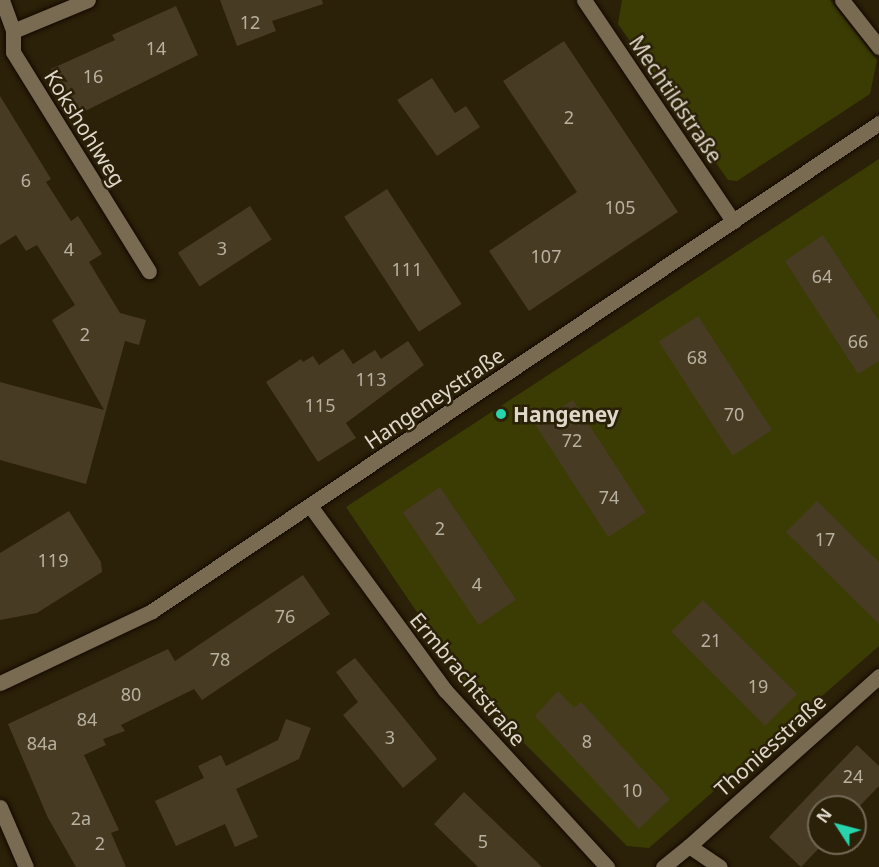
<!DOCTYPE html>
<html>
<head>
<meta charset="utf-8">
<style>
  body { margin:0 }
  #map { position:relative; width:879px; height:867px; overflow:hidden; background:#2b2008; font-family:"Noto Sans",sans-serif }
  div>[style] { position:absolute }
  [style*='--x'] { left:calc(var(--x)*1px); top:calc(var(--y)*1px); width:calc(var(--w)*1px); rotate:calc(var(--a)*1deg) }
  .green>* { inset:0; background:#3b3c03 }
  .building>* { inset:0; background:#473b24; transform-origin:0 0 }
  .roads { filter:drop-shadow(0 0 2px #130900) drop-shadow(0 0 2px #130900) }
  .minor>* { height:15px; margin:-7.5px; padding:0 7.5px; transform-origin:7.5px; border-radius:7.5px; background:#786b52 }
  .dots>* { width:16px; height:16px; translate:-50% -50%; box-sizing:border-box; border:3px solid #2b2008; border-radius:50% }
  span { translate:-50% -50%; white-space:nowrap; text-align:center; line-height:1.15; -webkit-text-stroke:5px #2b2008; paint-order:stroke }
  .number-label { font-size:18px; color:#b9b1a0 }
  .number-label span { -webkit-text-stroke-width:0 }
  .street-label { font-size:21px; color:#dfd8ca }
  .poi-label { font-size:21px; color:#dfd8ca; font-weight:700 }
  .left { translate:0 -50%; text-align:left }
  .north { position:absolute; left:807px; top:795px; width:60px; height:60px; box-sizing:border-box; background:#2b2008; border:2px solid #736a56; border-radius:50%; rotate:306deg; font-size:16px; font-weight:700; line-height:24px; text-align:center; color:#dfd8ca }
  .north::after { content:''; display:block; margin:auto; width:21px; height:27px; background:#27d5ad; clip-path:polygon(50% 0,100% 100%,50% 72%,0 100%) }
</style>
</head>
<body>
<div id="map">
  <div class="green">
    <div style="clip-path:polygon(622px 0,830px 0,877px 60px,870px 94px,737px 181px,728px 180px,618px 24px)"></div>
    <div style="clip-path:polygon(879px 159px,879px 646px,649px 848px,627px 846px,466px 685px,346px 507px)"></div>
  </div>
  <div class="building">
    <div style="clip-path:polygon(220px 0,322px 0,323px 4px,272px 21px,276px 31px,237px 46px)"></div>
    <div style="clip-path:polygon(176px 6px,198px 55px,73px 117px,51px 69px,115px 40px,112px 35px)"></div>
    <div style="clip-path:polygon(564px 41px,678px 212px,529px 311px,489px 251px,577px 192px,503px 81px)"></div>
    <div style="clip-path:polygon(432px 78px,455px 113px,466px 106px,480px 127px,437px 156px,397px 100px)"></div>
    <div style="clip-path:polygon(0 96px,51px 179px,46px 182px,71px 221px,78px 216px,102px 254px,89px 262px,120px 313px,146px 320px,139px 345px,125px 341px,86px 484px,0 460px,0 382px,104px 410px,52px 320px,75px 305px,37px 245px,26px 251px,16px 235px,0 245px)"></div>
    <div style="left:387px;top:189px;width:137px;height:51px;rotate:57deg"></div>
    <div style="left:250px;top:206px;width:40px;height:86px;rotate:57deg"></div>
    <div style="clip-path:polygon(823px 235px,879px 321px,879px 361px,858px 374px,785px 261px)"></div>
    <div style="left:698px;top:316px;width:136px;height:47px;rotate:57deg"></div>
    <div style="clip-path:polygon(408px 341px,424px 365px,346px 423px,356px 438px,318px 462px,266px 382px,301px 359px,303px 362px,313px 356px,319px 365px,343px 349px,353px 364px,375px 350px,381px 359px)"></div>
    <div style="left:573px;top:400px;width:134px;height:45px;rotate:57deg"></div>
    <div style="left:440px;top:487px;width:136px;height:45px;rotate:56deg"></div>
    <div style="clip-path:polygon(817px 501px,879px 562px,879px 624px,786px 532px)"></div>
    <div style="clip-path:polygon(69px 511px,101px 562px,102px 572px,37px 613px,0 620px,0 553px)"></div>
    <div style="clip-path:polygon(303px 575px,330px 614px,202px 700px,194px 689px,121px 725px,125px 731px,103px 739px,106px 745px,84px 755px,119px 830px,111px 833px,126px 867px,76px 867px,48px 818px,8px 724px,168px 649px,175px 661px)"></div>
    <div style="left:703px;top:600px;width:133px;height:45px;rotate:45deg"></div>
    <div style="clip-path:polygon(355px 658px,437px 759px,403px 788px,343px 715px,358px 702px,336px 672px)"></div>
    <div style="clip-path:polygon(558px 691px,574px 708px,581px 702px,670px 799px,639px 829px,535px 716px)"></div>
    <div style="clip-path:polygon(286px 719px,311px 728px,299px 759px,236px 789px,258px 837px,235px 847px,225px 824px,176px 846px,155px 801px,204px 778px,198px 766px,221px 755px,226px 766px,278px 740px)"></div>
    <div style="clip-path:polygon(857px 745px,879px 766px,879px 786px,855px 811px,855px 807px,819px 807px,819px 843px,824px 843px,801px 867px,769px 837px)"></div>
    <div style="clip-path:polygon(464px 792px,542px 867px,478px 867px,434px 824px)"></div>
  </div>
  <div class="roads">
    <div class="minor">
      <div style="--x:2;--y:0;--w:33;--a:70"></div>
      <div style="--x:13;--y:31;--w:21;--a:90"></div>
      <div style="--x:13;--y:52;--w:258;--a:58.2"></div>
      <div style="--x:584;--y:0;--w:267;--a:56"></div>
      <div style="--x:842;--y:0;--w:60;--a:51.8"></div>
      <div style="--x:13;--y:31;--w:81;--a:-22.5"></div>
      <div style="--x:311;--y:507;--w:227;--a:53.8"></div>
      <div style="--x:445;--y:690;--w:240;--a:47.5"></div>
      <div style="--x:0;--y:683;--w:168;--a:-25.3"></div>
      <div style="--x:152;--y:611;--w:876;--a:-33.87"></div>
      <div style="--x:0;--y:807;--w:65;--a:66.6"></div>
      <div style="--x:689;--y:846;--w:255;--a:-41.8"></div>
      <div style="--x:663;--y:867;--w:33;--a:-39"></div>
      <div style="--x:689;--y:846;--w:37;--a:34"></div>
    </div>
  </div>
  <div class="dots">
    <div style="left:501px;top:414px;background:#27d5ad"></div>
  </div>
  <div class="number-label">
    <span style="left:250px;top:22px">12</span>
    <span style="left:156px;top:48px">14</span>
    <span style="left:93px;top:76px">16</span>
    <span style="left:569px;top:117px">2</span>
    <span style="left:26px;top:180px">6</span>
    <span style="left:620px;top:207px">105</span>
    <span style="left:222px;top:248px">3</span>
    <span style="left:69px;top:249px">4</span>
    <span style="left:546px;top:256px">107</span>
    <span style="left:407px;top:269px">111</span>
    <span style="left:822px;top:276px">64</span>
    <span style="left:85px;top:334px">2</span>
    <span style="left:858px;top:341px">66</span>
    <span style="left:697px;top:357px">68</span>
    <span style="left:371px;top:379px">113</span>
    <span style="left:320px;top:405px">115</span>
    <span style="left:734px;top:414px">70</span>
    <span style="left:572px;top:440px">72</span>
    <span style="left:609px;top:497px">74</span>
    <span style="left:440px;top:528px">2</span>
    <span style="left:825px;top:539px">17</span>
    <span style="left:53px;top:560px">119</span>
    <span style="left:477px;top:584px">4</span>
    <span style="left:285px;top:616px">76</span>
    <span style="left:711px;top:640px">21</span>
    <span style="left:220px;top:659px">78</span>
    <span style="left:758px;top:686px">19</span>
    <span style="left:131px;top:694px">80</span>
    <span style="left:87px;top:719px">84</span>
    <span style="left:390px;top:737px">3</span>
    <span style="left:587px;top:741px">8</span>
    <span style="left:42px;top:743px">84a</span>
    <span style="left:853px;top:776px">24</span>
    <span style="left:632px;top:790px">10</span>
    <span style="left:81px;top:818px">2a</span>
    <span style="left:483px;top:841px">5</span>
    <span style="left:100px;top:843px">2</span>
  </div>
  <div class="street-label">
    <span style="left:676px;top:99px;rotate:56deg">Mechtildstraße</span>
    <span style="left:85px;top:128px;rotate:58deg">Kokshohlweg</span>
    <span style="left:434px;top:398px;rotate:-34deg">Hangeneystraße</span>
    <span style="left:468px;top:679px;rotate:50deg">Ermbrachtstraße</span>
    <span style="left:770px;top:745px;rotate:-42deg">Thoniesstraße</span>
  </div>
  <div class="poi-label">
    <span class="left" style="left:513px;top:414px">Hangeney</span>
  </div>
  <div class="north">N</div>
</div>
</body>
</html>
